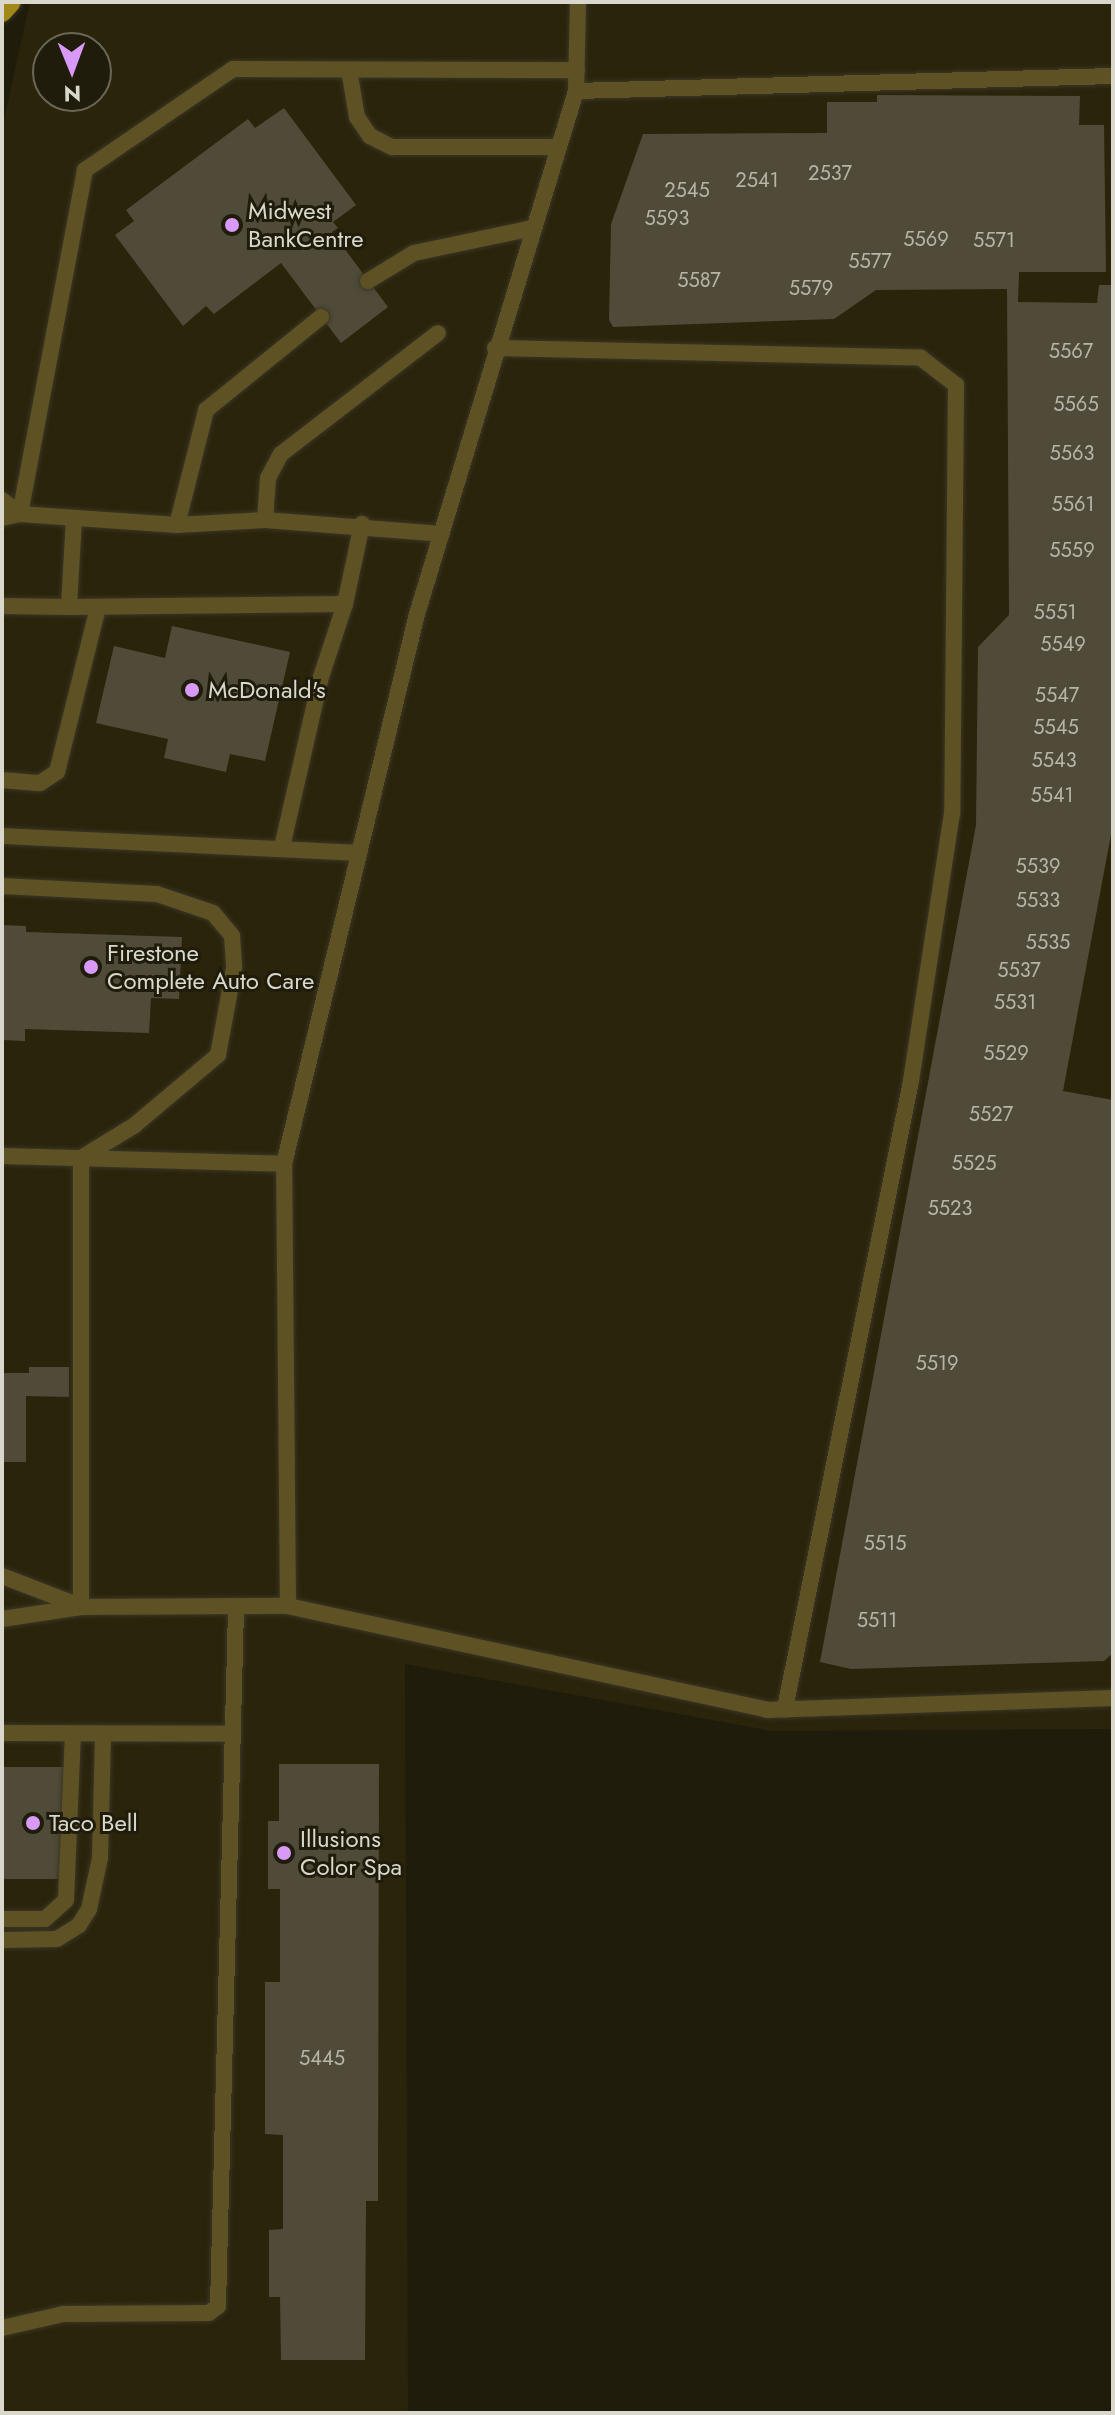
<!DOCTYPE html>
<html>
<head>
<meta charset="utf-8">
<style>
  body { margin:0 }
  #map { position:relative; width:1115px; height:2415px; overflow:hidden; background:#201c0b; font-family:Jost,sans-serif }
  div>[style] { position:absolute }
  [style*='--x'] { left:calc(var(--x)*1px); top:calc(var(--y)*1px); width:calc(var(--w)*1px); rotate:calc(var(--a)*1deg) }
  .built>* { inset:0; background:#2a240b }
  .building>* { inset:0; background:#504b39; transform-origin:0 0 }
  .roads { filter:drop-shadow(0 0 2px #3a3626) drop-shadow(0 0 2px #3a3626) }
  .service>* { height:16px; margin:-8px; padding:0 8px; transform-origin:8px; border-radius:8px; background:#5e5225 }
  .primary>* { height:20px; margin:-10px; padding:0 10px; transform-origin:10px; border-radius:10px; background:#a18818 }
  .dots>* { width:22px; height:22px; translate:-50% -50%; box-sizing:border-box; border:4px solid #201c0b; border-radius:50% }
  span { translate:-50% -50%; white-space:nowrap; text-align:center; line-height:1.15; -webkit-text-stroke:6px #201c0b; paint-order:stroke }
  .number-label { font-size:20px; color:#b8b5a8 }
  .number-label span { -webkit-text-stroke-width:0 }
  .poi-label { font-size:24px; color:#dad8cd }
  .left { translate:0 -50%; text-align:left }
  .frame { position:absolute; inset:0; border:4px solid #dad8cd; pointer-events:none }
  .north { position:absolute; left:32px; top:32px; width:80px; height:80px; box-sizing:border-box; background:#201c0b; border:2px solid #6a6759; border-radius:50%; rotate:179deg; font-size:22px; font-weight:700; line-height:32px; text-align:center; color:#dad8cd }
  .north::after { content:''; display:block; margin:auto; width:28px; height:36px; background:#d99af7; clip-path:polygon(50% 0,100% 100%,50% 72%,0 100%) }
</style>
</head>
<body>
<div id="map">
  <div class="built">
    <div style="clip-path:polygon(evenodd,30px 2px,1113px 2px,1113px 1729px,772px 1731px,405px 1664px,408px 2413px,2px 2413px,2px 129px,30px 2px,48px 48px,96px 48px,96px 96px,48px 96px,48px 48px)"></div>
  </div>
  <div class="building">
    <div style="clip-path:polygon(877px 95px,1080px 96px,1079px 125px,1104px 125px,1106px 272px,1019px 272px,1018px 302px,1097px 303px,1099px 285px,1113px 285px,1113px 824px,1063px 1091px,1113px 1100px,1113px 1653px,1104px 1661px,851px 1669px,820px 1662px,976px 825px,978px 647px,1009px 615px,1007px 289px,876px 290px,834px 319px,613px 327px,609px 320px,611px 224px,643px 134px,827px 133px,827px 102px,877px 102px)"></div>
    <div style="clip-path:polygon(284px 108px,356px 205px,333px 222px,338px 228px,332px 232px,388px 307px,341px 343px,281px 263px,214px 314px,206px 306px,183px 326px,115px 235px,134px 221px,126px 210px,248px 119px,255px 128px)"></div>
    <div style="clip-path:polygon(172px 626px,290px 652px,265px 761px,230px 754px,226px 772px,164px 758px,168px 739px,96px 723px,114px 646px,165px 658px)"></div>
    <div style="clip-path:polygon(2px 925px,26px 926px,26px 932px,182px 937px,179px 999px,151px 998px,149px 1033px,25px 1029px,25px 1041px,2px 1040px)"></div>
    <div style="clip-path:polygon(29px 1367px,69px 1367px,69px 1397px,26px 1396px,26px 1462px,2px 1462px,2px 1373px,29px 1373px)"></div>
    <div style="clip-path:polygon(279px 1764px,379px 1764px,378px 2201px,366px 2201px,365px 2360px,281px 2360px,280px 2297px,269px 2297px,269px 2230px,283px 2229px,283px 2135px,265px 2134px,265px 1982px,280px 1982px,280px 1889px,268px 1889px,268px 1821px,279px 1821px)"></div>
    <div style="left:2px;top:1767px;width:62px;height:112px"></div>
  </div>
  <div class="roads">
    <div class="service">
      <div style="--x:349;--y:70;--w:48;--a:80.3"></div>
      <div style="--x:357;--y:117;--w:23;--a:56"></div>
      <div style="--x:370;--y:136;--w:25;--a:27"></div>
      <div style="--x:392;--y:147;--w:167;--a:0"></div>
      <div style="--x:576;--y:91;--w:537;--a:-1.6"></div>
      <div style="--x:368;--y:281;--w:54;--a:-31.3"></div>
      <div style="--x:414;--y:253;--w:122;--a:-11.9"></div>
      <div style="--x:495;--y:348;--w:426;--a:1.3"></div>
      <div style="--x:921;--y:358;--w:44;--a:37.6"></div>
      <div style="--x:956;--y:385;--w:428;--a:90.5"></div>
      <div style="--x:952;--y:813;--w:271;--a:98.7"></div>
      <div style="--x:911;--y:1081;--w:641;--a:101.35"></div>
      <div style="--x:2;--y:500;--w:23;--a:38"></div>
      <div style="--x:20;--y:514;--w:350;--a:-79.3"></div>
      <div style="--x:85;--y:170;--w:179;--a:-34.3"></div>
      <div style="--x:233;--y:69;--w:344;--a:0.2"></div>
      <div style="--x:2;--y:518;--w:18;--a:-13"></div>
      <div style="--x:20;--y:514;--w:157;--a:4"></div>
      <div style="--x:177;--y:525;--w:88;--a:-3.3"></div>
      <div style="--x:265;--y:520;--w:177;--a:4.5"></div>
      <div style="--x:74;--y:519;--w:88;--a:93.3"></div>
      <div style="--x:69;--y:607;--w:276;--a:-0.6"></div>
      <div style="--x:345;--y:604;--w:82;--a:-78"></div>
      <div style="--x:265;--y:520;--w:42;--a:-85.9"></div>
      <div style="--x:268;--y:478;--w:27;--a:-62"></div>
      <div style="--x:281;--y:454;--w:198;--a:-37.6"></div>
      <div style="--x:177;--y:525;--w:119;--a:-75.8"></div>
      <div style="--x:206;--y:410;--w:148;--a:-39"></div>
      <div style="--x:2;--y:606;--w:67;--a:0.9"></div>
      <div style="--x:2;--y:780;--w:38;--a:5"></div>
      <div style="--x:40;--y:783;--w:20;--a:-33"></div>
      <div style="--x:57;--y:772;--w:170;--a:-76"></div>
      <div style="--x:2;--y:836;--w:357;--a:2.7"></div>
      <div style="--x:282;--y:847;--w:174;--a:-77.1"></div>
      <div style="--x:321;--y:677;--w:77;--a:-71.8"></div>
      <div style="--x:2;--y:886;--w:155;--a:3"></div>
      <div style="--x:157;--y:894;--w:59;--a:18.7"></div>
      <div style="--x:213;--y:913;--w:30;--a:50"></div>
      <div style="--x:232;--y:936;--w:32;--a:86"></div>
      <div style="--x:234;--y:968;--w:88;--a:100.4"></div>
      <div style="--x:218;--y:1055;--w:109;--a:139.9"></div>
      <div style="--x:135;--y:1125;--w:63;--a:148.6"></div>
      <div style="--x:81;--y:1158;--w:449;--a:90"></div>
      <div style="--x:2;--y:1156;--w:282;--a:1.6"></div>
      <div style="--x:2;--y:1576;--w:84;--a:21"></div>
      <div style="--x:288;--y:1606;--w:442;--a:-90.5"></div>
      <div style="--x:284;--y:1164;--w:566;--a:-76.41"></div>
      <div style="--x:417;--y:614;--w:547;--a:-73.09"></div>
      <div style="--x:576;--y:91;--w:89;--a:-88.7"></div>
      <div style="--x:2;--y:1619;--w:80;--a:-8.6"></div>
      <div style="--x:81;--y:1607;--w:207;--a:-0.3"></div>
      <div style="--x:288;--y:1606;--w:490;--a:12.2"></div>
      <div style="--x:767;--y:1710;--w:346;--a:-2"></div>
      <div style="--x:2;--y:1733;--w:231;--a:0.2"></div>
      <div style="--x:2;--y:1919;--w:43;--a:0"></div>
      <div style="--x:45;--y:1919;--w:28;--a:-42"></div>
      <div style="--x:66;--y:1900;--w:166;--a:-87.6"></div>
      <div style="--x:2;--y:1940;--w:55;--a:-1"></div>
      <div style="--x:57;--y:1939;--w:26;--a:-32"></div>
      <div style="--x:79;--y:1925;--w:19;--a:-58"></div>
      <div style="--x:89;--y:1909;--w:52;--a:-77.8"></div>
      <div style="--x:100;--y:1858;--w:124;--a:-88.6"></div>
      <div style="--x:2;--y:2328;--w:63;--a:-12.9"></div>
      <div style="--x:63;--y:2314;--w:146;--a:-0.4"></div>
      <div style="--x:209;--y:2313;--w:11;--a:-38"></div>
      <div style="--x:218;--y:2306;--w:699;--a:-88.52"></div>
    </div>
    <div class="primary">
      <div style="--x:2;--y:12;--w:13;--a:-48"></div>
    </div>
  </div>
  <div class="dots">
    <div style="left:232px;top:225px;background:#d99af7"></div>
    <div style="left:192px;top:690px;background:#d99af7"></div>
    <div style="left:91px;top:967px;background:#d99af7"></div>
    <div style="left:33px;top:1823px;background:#d99af7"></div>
    <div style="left:284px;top:1853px;background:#d99af7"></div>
  </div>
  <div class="number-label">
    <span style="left:830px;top:173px">2537</span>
    <span style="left:757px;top:180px">2541</span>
    <span style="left:687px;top:190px">2545</span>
    <span style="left:667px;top:218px">5593</span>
    <span style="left:926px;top:239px">5569</span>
    <span style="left:994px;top:240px">5571</span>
    <span style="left:870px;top:261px">5577</span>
    <span style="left:699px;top:280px">5587</span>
    <span style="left:811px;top:288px">5579</span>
    <span style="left:1071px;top:351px">5567</span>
    <span style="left:1076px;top:404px">5565</span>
    <span style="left:1072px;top:453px">5563</span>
    <span style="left:1073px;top:504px">5561</span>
    <span style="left:1072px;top:550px">5559</span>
    <span style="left:1055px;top:612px">5551</span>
    <span style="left:1063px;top:644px">5549</span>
    <span style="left:1057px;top:695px">5547</span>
    <span style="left:1056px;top:727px">5545</span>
    <span style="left:1054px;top:760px">5543</span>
    <span style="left:1052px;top:795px">5541</span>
    <span style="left:1038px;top:866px">5539</span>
    <span style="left:1038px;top:900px">5533</span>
    <span style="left:1048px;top:942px">5535</span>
    <span style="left:1019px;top:970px">5537</span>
    <span style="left:1015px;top:1002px">5531</span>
    <span style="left:1006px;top:1053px">5529</span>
    <span style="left:991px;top:1114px">5527</span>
    <span style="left:974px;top:1163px">5525</span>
    <span style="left:950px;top:1208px">5523</span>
    <span style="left:937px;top:1363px">5519</span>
    <span style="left:885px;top:1543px">5515</span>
    <span style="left:877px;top:1620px">5511</span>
    <span style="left:322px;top:2058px">5445</span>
  </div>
  <div class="poi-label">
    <span class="left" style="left:248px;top:225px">Midwest<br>BankCentre</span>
    <span class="left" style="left:208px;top:690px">McDonald's</span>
    <span class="left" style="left:107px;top:967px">Firestone<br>Complete Auto Care</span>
    <span class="left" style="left:49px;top:1823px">Taco Bell</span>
    <span class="left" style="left:300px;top:1853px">Illusions<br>Color Spa</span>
  </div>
  <div class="frame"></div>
  <div class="north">N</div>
</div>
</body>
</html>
